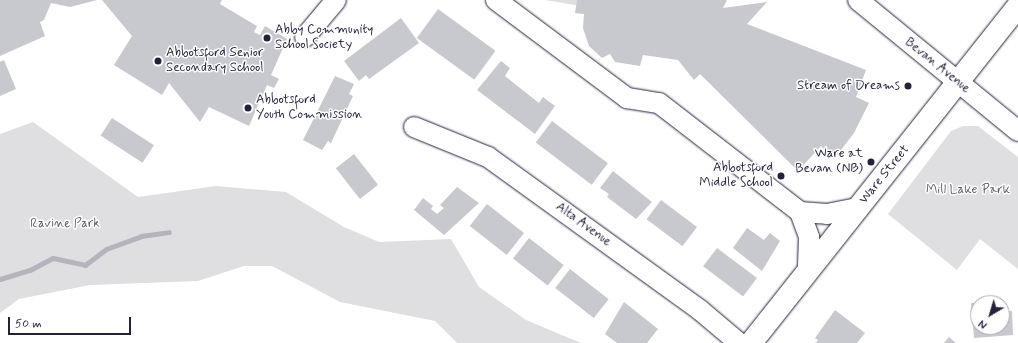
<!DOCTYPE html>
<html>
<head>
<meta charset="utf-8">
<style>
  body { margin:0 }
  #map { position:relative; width:1018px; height:343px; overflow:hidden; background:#fff; font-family:Mynerve,sans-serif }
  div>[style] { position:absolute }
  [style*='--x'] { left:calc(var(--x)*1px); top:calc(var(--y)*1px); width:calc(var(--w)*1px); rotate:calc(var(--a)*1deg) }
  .green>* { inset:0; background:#dfdfe2 }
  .stream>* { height:5px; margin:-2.5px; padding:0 2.5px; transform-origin:2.5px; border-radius:2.5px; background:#b4b4bc }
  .building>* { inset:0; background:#c8c8cf; transform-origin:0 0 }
  .roads { filter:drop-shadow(0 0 1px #22223b) drop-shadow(0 0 1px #22223b) }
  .minor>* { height:20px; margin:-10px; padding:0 10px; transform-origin:10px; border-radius:10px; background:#fff }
  .major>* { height:22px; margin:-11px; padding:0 11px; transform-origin:11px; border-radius:11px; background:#fff }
  .dots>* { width:11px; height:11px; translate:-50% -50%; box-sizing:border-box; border:2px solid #fff; border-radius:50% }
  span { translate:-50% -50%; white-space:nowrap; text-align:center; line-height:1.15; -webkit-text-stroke:3px #fff; paint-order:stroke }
  .poi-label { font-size:13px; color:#22223b }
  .left { translate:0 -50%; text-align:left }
  .right { translate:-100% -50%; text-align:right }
  .street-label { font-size:13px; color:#22223b }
  .park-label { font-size:13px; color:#5b5b6d }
  .north { position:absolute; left:970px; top:295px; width:40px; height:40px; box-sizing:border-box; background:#fff; border:1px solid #a7a7b1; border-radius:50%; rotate:218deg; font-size:11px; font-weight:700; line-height:16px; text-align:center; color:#22223b }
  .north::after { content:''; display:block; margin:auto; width:14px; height:18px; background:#22223b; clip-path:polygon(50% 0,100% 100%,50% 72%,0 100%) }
  .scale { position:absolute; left:8px; top:317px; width:123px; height:18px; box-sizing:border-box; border:2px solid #22223b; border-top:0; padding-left:5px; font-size:12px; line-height:14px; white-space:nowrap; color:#22223b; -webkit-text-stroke:3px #fff; paint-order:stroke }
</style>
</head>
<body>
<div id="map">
  <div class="green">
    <div style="clip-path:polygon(545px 0,583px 0,581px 6px)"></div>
    <div style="clip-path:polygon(33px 122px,138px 197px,216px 186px,286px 192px,344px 227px,379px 242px,451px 239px,479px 287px,526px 320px,581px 343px,457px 343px,435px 321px,340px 302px,272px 266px,244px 266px,198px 281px,90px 285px,19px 299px,0 313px,0 134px)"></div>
    <div style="clip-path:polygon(963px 126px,978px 126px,1018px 157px,1018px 269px,980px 239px,957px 270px,888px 214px,951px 131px)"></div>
  </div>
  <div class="stream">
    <div style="--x:0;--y:279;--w:31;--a:-17"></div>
    <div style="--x:30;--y:270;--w:26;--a:-28"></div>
    <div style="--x:53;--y:258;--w:33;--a:12"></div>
    <div style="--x:85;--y:265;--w:26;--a:-37"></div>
    <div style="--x:106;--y:249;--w:37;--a:-20"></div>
    <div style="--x:141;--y:236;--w:28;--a:-8"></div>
  </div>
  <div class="building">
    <div style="clip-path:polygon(0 0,97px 0,70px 7px,51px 3px,44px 20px,40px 22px,45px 36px,0 56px)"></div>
    <div style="clip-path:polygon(102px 0,222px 0,220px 4px,257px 26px,254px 32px,260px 35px,265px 26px,287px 39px,271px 75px,279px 79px,274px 88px,267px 85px,249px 126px,209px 107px,200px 122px,169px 83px,162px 95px,114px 65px,132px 36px)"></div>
    <div style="clip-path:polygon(577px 0,727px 0,723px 8px,767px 2px,747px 24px,866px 70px,856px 97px,869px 103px,854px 133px,834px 159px,821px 146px,798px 171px,700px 74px,694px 80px,678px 60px,643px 55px,640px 66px,615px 62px,610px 54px,602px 58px,589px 46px,583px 28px,584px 14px,575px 13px)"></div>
    <div style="left:438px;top:9px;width:71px;height:36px;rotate:36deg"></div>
    <div style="clip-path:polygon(401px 18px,419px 43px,369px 79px,366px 75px,359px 81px,344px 61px)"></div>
    <div style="clip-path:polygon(4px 60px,16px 89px,0 96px,0 62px)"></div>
    <div style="clip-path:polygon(501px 61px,510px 68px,505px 76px,539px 103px,543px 97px,555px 106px,535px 134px,477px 90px)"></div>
    <div style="clip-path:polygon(335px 76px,354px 84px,349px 94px,353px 96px,331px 143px,328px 141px,322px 150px,303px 140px)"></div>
    <div style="left:112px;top:118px;width:50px;height:21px;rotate:33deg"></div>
    <div style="left:552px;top:121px;width:70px;height:27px;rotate:37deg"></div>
    <div style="left:354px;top:154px;width:39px;height:23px;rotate:52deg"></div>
    <div style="clip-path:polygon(613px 171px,652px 202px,636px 219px,607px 197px,609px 194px,600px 188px)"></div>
    <div style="clip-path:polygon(457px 187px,479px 203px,444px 235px,414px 210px,423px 198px,433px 206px,431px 209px,437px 214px,444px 208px,440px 205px)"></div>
    <div style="left:661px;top:200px;width:45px;height:24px;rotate:37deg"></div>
    <div style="left:487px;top:204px;width:47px;height:28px;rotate:38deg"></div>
    <div style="clip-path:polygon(747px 228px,764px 240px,770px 233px,780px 241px,762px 271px,733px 248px)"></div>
    <div style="left:529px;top:238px;width:44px;height:26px;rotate:38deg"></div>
    <div style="left:717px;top:248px;width:50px;height:23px;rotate:37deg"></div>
    <div style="left:570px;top:269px;width:49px;height:24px;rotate:38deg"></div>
    <div style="clip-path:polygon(624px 302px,658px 329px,647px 343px,617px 343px,605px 334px)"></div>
    <div style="clip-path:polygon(971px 303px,978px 303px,978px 327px,1002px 327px,1002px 312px,1012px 311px,1013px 335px,974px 338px)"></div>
    <div style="clip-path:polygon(835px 310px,865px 333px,857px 343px,816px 343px,818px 340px,815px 338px)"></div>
    <div style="clip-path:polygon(949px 337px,956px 343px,944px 343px)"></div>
  </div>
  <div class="roads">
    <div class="minor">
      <div style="--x:496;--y:0;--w:164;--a:36.8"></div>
      <div style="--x:627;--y:98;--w:32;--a:9"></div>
      <div style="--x:659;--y:103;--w:178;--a:37.7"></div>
      <div style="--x:800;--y:212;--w:27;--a:4"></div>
      <div style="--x:827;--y:214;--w:32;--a:-11"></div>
      <div style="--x:858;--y:0;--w:207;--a:39.3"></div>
      <div style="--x:305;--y:37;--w:48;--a:-50"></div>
      <div style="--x:414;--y:127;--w:80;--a:22.1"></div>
      <div style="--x:488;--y:157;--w:261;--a:35.8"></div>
      <div style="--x:700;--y:310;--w:51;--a:40.2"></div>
      <div style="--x:800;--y:212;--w:27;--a:70"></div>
      <div style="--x:809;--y:237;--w:34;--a:92"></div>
    </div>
    <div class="major">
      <div style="--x:751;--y:343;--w:430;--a:-51.6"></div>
    </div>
  </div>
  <div class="dots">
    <div style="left:267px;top:38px;background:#22223b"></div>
    <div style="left:158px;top:61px;background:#22223b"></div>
    <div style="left:908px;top:86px;background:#22223b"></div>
    <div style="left:248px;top:108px;background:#22223b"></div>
    <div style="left:871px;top:162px;background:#22223b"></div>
    <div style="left:781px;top:176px;background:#22223b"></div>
  </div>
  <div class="poi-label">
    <span class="left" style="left:275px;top:38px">Abby Community<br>School Society</span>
    <span class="left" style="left:166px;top:61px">Abbotsford Senior<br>Secondary School</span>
    <span class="right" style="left:900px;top:86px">Stream of Dreams</span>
    <span class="left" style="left:256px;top:108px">Abbotsford<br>Youth Commission</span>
    <span class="right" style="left:863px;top:162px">Ware at<br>Bevan (NB)</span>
    <span class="right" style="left:773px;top:176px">Abbotsford<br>Middle School</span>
  </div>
  <div class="street-label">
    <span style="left:937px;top:66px;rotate:39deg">Bevan Avenue</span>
    <span style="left:885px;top:175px;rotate:-51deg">Ware Street</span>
    <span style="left:583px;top:225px;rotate:36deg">Alta Avenue</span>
  </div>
  <div class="park-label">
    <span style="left:968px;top:190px">Mill Lake Park</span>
    <span style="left:65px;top:224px">Ravine Park</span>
  </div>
  <div class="north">N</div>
  <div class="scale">50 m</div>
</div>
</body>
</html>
